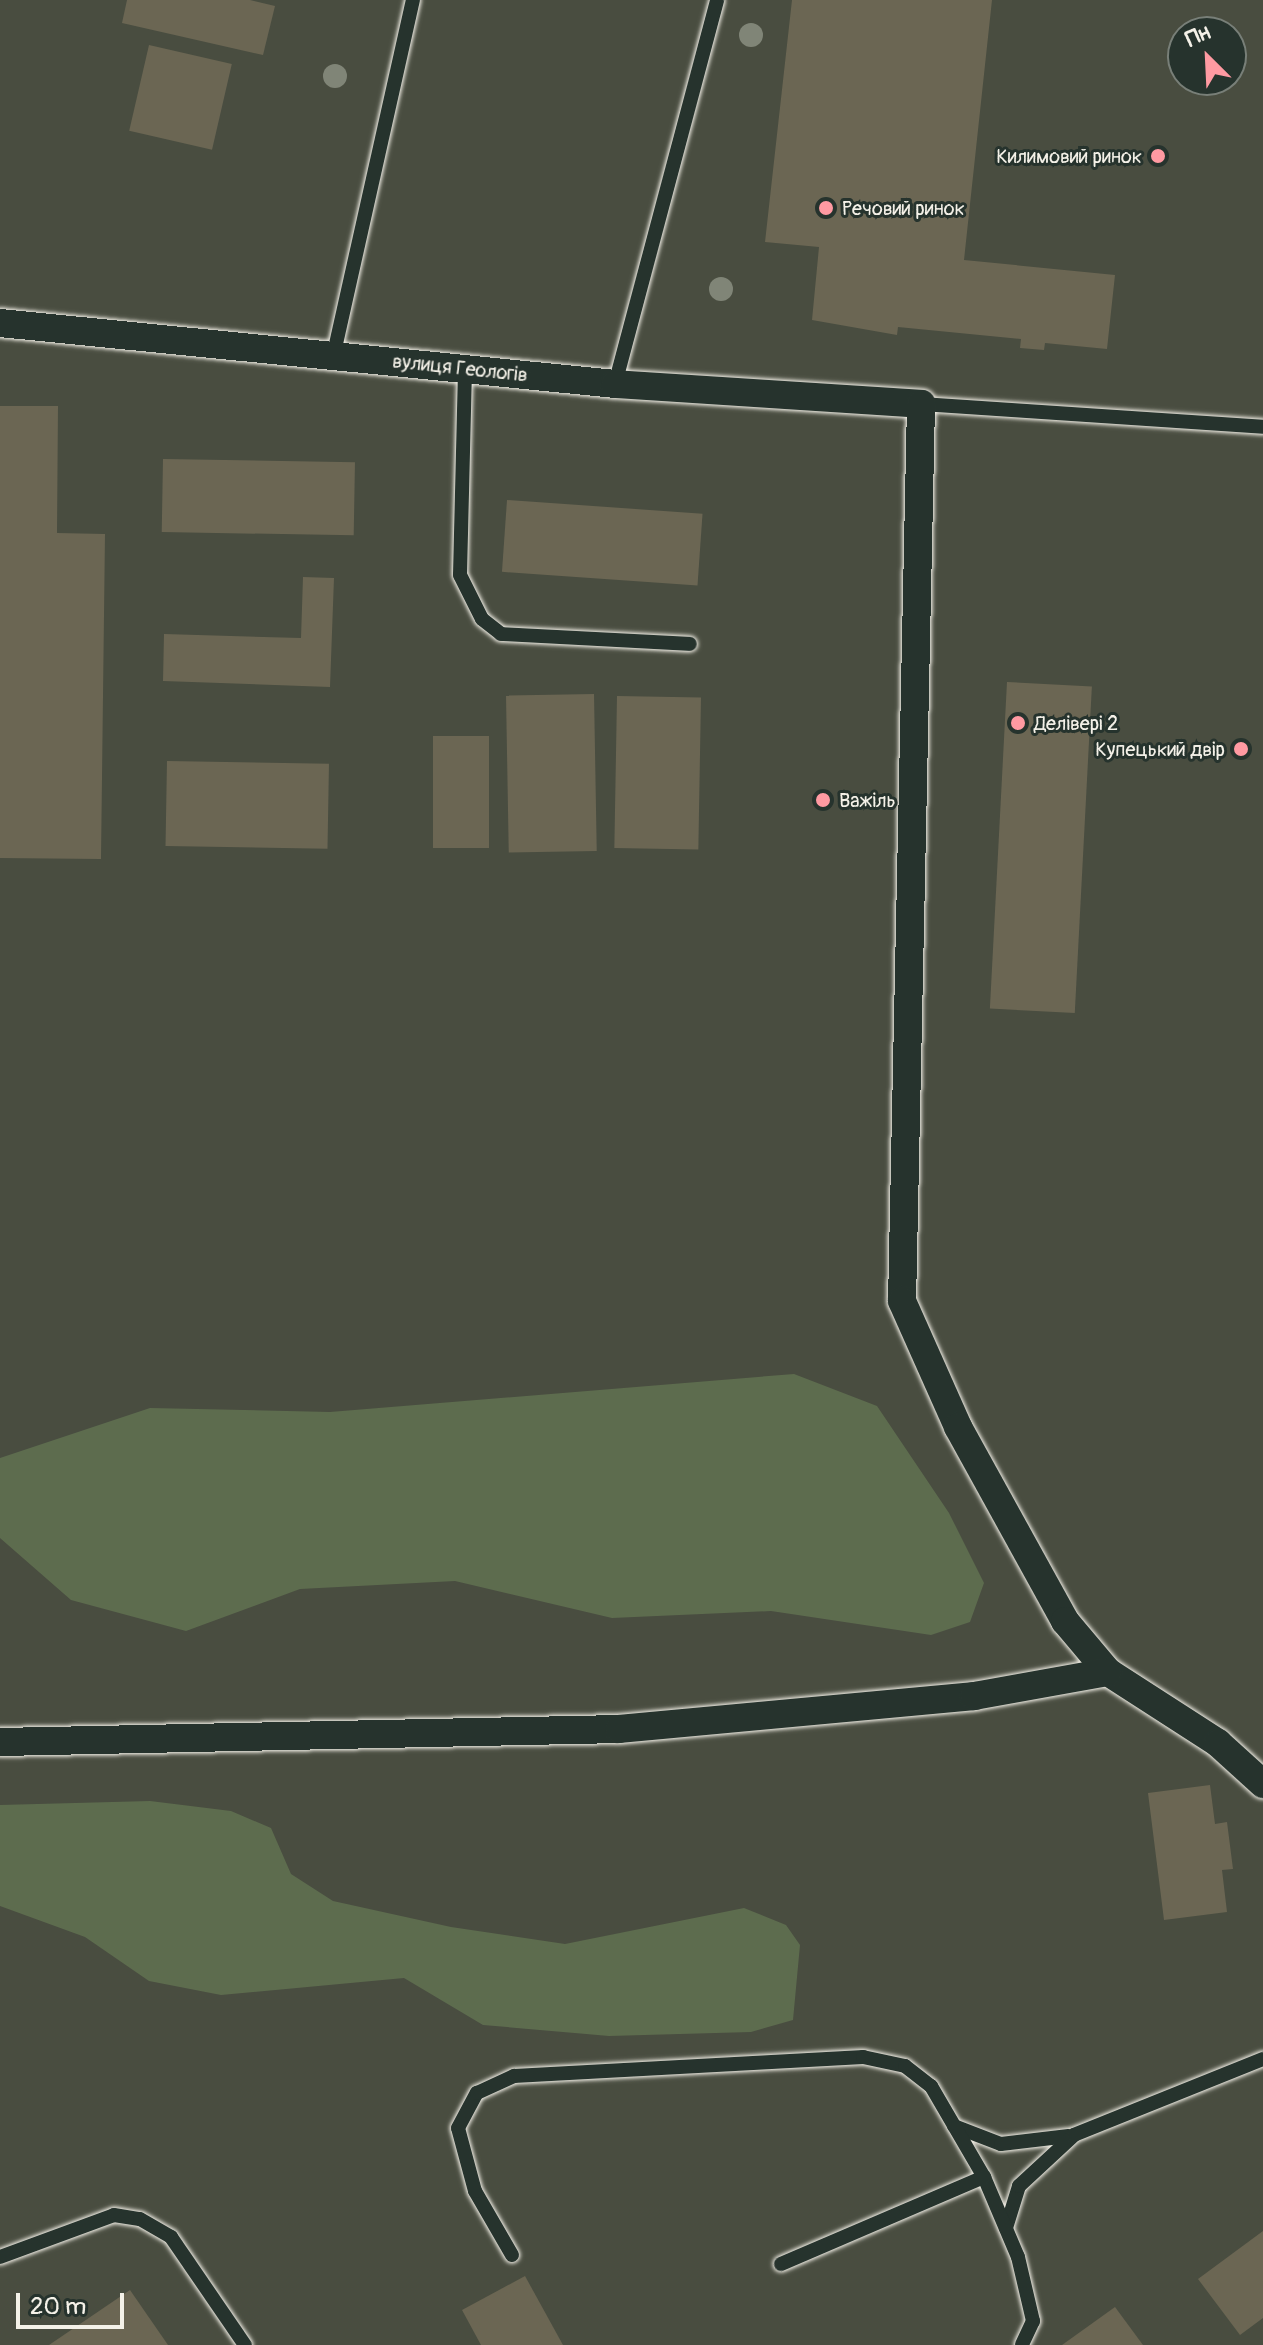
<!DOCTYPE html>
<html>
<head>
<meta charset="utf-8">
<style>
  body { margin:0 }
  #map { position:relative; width:1263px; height:2345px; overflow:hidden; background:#3b4238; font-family:Pangolin,sans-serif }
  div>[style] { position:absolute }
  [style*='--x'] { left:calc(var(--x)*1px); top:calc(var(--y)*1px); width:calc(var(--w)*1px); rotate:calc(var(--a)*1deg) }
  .built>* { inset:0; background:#494d40 }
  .green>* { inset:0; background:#5d6c4e }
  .building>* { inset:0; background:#6b6653; transform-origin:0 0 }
  .roads { filter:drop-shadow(0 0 2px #f4f1e8) drop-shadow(0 0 2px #f4f1e8) }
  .lane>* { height:14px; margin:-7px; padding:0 7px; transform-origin:7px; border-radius:7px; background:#26332d }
  .street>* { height:28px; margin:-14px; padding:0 14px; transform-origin:14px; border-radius:14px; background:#26332d }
  .trees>* { width:24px; height:24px; margin:-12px; border-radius:50%; background:#808577 }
  .dots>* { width:22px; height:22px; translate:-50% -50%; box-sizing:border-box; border:4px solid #26332d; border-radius:50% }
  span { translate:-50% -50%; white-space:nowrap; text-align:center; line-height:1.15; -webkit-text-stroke:6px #26332d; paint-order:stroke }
  .poi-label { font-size:20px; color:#f4f1e8 }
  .right { translate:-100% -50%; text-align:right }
  .left { translate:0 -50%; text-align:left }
  .street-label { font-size:20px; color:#f4f1e8 }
  .north { position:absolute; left:1167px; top:16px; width:80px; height:80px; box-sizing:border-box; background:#26332d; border:2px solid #787f78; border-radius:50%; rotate:336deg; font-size:22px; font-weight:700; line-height:32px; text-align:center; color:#f4f1e8 }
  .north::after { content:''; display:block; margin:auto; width:28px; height:36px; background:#ff9aa2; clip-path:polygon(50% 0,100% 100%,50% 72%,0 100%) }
  .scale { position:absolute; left:16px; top:2293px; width:108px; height:36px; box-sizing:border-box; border:4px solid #f4f1e8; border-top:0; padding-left:10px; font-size:24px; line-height:28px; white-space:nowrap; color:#f4f1e8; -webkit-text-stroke:6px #26332d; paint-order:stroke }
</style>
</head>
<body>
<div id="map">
  <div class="built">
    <div style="clip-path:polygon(evenodd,0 0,1263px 0,1263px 2345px,0 2345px,0 0,1183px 32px,1231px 32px,1231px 80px,1183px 80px,1183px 32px)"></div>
  </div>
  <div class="green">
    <div style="clip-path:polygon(794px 1374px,877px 1406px,949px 1513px,984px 1583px,970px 1622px,931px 1635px,771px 1611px,612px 1618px,455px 1581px,300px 1589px,186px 1631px,71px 1600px,0 1538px,0 1458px,150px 1408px,330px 1412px)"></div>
    <div style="clip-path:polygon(150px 1801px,231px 1811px,271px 1828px,291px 1874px,333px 1901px,451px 1927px,565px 1944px,744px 1908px,786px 1925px,800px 1945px,793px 2020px,751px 2032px,609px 2036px,483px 2025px,404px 1978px,221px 1995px,149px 1981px,85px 1937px,0 1906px,0 1805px)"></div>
  </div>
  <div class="building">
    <div style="clip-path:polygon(127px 0,250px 0,275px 6px,263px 55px,122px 23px)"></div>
    <div style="clip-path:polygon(792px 0,992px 0,964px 260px,1115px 275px,1107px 349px,1045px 343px,1044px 350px,1020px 348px,1021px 339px,898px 327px,897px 335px,812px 320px,819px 247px,765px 242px)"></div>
    <div style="left:149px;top:45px;width:85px;height:88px;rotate:13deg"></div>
    <div style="clip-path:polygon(0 406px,58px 406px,57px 533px,105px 534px,101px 859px,0 858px)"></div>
    <div style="left:163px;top:459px;width:192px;height:73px;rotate:1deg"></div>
    <div style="left:507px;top:500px;width:196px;height:72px;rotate:4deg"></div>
    <div style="clip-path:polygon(303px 577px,334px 578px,330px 687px,163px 681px,164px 634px,301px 638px)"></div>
    <div style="left:1007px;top:682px;width:85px;height:327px;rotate:3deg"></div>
    <div style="left:594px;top:694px;width:157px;height:88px;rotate:89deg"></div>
    <div style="left:617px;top:696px;width:84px;height:152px;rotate:1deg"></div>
    <div style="left:433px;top:736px;width:56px;height:112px"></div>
    <div style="left:167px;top:761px;width:162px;height:85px;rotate:1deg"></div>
    <div style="clip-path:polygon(1210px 1785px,1215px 1824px,1227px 1822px,1233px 1869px,1222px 1870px,1227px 1912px,1164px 1920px,1148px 1793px)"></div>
    <div style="clip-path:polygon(1263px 2231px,1263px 2318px,1240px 2335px,1198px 2279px)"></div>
    <div style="clip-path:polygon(525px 2276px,563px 2345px,481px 2345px,462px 2310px)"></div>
    <div style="clip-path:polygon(130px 2290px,168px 2345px,49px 2345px)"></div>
    <div style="clip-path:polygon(1115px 2307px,1143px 2345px,1062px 2345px)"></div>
  </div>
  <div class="roads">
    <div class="lane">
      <div style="--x:334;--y:353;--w:362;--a:-77.4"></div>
      <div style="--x:465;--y:370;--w:205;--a:91.4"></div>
      <div style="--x:460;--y:575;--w:49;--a:63.4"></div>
      <div style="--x:482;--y:619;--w:24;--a:38"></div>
      <div style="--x:501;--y:634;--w:189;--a:3"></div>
      <div style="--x:615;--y:384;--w:397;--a:-75.1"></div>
      <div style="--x:921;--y:404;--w:343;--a:3.8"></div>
      <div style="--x:954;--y:2126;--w:50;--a:21"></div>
      <div style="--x:1001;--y:2144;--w:68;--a:-6.7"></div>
      <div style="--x:1006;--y:2228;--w:44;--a:-72.8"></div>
      <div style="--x:1019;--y:2186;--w:75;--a:-42.8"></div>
      <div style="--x:1074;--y:2135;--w:204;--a:-21.9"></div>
      <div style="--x:512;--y:2255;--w:74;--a:-120"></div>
      <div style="--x:475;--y:2191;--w:65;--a:-105.1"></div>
      <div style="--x:458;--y:2128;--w:40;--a:-62"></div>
      <div style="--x:477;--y:2093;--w:41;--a:-24.7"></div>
      <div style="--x:514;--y:2076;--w:350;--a:-3.1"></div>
      <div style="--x:863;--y:2057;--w:43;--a:12.1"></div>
      <div style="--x:905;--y:2066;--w:33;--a:38"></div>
      <div style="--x:931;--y:2086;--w:105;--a:59.8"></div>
      <div style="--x:984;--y:2177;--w:87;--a:67"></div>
      <div style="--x:1018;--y:2257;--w:66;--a:76.8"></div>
      <div style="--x:1033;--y:2321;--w:26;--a:115"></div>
      <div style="--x:0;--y:2257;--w:121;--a:-20.2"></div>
      <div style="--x:114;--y:2215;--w:26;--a:9"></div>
      <div style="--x:140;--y:2219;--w:36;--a:30"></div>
      <div style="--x:171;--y:2237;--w:131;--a:55.6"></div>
      <div style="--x:781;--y:2264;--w:221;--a:-23.2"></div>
    </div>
    <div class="street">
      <div style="--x:0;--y:323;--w:618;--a:5.66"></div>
      <div style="--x:615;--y:384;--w:307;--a:3.7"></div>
      <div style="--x:921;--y:404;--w:897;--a:91.21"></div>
      <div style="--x:902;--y:1301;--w:138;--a:66"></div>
      <div style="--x:958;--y:1427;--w:222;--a:61.1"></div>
      <div style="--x:1065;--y:1621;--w:67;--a:49.9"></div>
      <div style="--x:1108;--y:1672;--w:131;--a:32.8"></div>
      <div style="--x:1218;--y:1743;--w:61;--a:42.3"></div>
      <div style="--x:0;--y:1742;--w:619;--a:-1.2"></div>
      <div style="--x:619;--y:1729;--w:357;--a:-5.3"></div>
      <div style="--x:974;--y:1696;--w:136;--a:-10.2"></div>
    </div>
  </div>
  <div class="trees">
    <div style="left:751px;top:35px"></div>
    <div style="left:335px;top:76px"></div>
    <div style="left:721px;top:289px"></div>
  </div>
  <div class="dots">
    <div style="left:1158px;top:156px;background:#ff9aa2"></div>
    <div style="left:826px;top:208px;background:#ff9aa2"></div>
    <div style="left:1018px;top:723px;background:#ff9aa2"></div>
    <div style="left:1241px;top:749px;background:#ff9aa2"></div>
    <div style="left:823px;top:800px;background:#ff9aa2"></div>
  </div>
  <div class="poi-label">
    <span class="right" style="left:1142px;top:156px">Килимовий ринок</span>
    <span class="left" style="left:842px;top:208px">Речовий ринок</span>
    <span class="left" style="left:1034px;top:723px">Делівері 2</span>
    <span class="right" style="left:1225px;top:749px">Купецький двір</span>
    <span class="left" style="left:839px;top:800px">Важіль</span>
  </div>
  <div class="street-label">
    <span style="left:460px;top:368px;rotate:6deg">вулиця Геологів</span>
  </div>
  <div class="north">Пн</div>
  <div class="scale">20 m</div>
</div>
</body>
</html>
